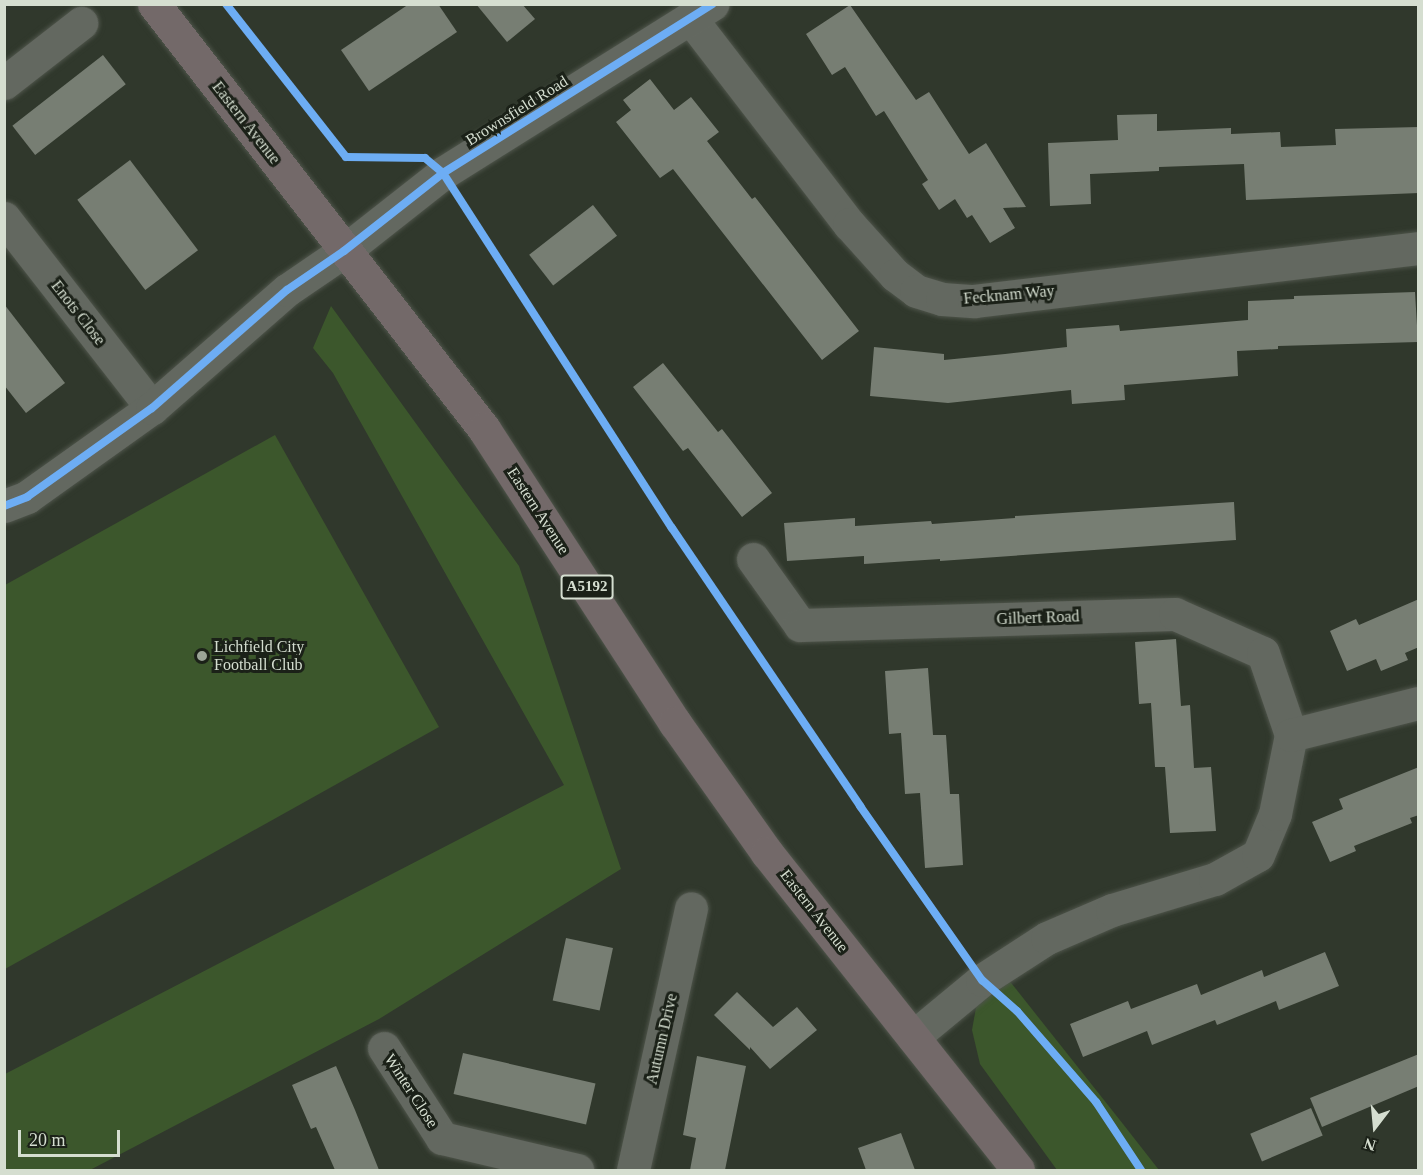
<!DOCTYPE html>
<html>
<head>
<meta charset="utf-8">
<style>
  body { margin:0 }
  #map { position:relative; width:1423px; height:1175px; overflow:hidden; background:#30382c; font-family:"Times New Roman",serif }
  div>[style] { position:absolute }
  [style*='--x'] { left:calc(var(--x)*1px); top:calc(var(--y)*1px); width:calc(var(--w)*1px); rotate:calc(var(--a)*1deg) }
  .green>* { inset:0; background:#3c572c }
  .building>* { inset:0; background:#777e73; transform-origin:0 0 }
  .roads { filter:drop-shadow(0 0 2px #4e544a) drop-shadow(0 0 2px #4e544a) }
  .minor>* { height:33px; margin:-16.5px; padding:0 16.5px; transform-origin:16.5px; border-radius:16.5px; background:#636860 }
  .highway>* { height:33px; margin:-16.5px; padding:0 16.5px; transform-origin:16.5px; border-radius:16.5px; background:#736969 }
  .cycleway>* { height:8px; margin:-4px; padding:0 4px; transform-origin:4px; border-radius:4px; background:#6dadf4 }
  .dots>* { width:16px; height:16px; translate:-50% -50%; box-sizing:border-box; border:3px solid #1b2118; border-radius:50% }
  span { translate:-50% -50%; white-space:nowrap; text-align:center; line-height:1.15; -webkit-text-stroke:6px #1b2118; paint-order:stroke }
  .shield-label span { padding:2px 4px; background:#1b2118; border:2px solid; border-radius:4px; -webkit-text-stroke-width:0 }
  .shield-label { font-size:15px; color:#d5ded0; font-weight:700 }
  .street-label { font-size:16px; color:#d5ded0 }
  .poi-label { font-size:16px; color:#d5ded0 }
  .left { translate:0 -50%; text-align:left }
  .frame { position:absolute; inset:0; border:6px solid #d5ded0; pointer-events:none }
  .north { position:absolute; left:1345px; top:1097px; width:60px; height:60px; -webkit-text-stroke:4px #1b2118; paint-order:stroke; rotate:196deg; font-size:16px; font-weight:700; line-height:24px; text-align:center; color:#d5ded0 }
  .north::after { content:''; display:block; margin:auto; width:21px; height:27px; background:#d5ded0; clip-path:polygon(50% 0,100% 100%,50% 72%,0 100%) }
  .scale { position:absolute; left:18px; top:1130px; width:102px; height:27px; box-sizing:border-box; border:3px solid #d5ded0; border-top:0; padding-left:8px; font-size:18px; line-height:21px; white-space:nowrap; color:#d5ded0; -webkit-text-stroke:4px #1b2118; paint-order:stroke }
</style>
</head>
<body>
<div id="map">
  <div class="green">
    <div style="clip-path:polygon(331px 306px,519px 566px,621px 869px,379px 1019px,90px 1170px,5px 1170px,5px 1074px,564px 785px,333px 373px,313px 348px)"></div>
    <div style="clip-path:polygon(275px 435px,439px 727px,5px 969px,5px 585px)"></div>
    <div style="clip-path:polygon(1008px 979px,1123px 1124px,1159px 1170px,1057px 1170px,980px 1064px,972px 1030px,977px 1002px)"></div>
  </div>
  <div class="building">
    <div style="clip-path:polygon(409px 4px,438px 4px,457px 32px,369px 91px,341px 50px)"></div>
    <div style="clip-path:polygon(476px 4px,522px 4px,535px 19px,507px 42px)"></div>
    <div style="clip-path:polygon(850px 5px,916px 100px,929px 92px,969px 154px,986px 143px,1026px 207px,1003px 208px,1015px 228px,990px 243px,972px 215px,967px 218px,955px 199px,939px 210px,922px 184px,928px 180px,884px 111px,876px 116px,845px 67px,832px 75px,806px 34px)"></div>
    <div style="left:103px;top:55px;width:37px;height:115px;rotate:52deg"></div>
    <div style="clip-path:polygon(650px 79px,674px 110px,691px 97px,719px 132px,707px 141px,752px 199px,755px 197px,859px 331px,822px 360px,673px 169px,660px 178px,616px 122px,631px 110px,623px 100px)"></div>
    <div style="clip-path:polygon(1157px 114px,1157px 131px,1231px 128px,1231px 134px,1280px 132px,1281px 147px,1336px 145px,1335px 129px,1419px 127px,1419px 193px,1246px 200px,1244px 164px,1159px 167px,1159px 171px,1090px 174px,1091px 204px,1050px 206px,1048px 143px,1118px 140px,1117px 115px)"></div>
    <div style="left:130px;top:160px;width:113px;height:66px;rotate:53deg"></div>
    <div style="left:593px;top:205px;width:39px;height:81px;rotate:52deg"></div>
    <div style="clip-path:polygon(1415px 292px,1418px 342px,1278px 346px,1278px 349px,1237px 351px,1238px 376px,1124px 385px,1125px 400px,1072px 404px,1071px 390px,948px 403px,870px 396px,874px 347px,944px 354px,944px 360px,1005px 354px,1067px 347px,1066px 329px,1119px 325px,1120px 331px,1248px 320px,1248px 301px,1294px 299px,1294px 296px)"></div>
    <div style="clip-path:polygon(4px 304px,65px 383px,26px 413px,4px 385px)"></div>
    <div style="clip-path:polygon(663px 363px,718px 432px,722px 429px,772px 493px,742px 517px,688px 448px,683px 451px,633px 387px)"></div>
    <div style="clip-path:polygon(1234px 502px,1236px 540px,940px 561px,940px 559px,864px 564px,864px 556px,787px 561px,784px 523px,855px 518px,855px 526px,931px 521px,932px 524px,1015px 518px,1015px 516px)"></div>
    <div style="clip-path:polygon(1419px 599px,1419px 647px,1405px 653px,1408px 660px,1381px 671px,1376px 659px,1347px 671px,1330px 631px,1356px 619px,1359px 625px)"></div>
    <div style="clip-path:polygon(1176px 639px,1181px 706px,1190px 705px,1194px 768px,1211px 767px,1216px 831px,1170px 833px,1165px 767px,1155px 767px,1151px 703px,1139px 704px,1135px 642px)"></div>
    <div style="clip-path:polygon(928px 668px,933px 735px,946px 735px,950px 794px,959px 794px,963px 865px,925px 868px,920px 793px,905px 794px,901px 733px,889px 734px,885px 671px)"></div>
    <div style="clip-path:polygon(1419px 767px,1419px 815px,1410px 818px,1412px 823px,1354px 846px,1356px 851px,1330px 862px,1312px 822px,1343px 809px,1339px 799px)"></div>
    <div style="left:566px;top:938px;width:48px;height:64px;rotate:12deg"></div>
    <div style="clip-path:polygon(1325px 952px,1339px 986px,1279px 1010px,1276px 1001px,1217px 1025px,1215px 1020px,1152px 1045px,1147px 1031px,1083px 1057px,1070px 1024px,1128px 1001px,1131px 1009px,1197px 984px,1201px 995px,1262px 970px,1264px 977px)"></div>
    <div style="clip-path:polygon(737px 992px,773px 1027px,797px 1007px,817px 1030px,770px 1069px,750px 1047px,750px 1050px,714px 1015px)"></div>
    <div style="left:463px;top:1053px;width:136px;height:42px;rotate:13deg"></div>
    <div style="clip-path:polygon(1419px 1054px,1419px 1086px,1322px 1127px,1310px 1098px)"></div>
    <div style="clip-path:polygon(697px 1056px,746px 1066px,725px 1170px,690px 1170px,696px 1138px,683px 1135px)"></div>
    <div style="clip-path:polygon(336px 1066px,355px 1110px,379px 1170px,335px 1170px,316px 1127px,311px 1129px,292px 1085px)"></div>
    <div style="left:1311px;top:1108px;width:30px;height:66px;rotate:67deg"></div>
    <div style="clip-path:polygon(901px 1133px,915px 1170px,866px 1170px,858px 1148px)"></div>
  </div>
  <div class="roads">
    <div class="minor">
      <div style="--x:691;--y:19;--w:259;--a:52.4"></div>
      <div style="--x:849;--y:224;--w:69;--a:48"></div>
      <div style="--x:895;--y:275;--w:26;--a:37"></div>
      <div style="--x:916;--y:291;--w:27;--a:17"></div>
      <div style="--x:942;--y:299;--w:32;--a:4"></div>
      <div style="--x:974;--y:301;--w:447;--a:-6.8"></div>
      <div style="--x:4;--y:83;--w:98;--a:-37.9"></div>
      <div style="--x:4;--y:218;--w:241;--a:52.1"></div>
      <div style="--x:4;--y:506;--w:25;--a:-21"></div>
      <div style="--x:27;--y:497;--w:153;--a:-35.5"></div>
      <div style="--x:152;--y:408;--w:179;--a:-41.2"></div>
      <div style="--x:287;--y:290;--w:69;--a:-34.4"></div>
      <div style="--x:344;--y:251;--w:126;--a:-38.2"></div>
      <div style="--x:443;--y:173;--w:318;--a:-32.1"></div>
      <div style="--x:753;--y:559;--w:81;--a:54.5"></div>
      <div style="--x:800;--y:625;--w:375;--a:-1.7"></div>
      <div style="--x:1175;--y:614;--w:96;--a:23.9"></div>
      <div style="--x:1263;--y:653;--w:87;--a:71.1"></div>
      <div style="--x:913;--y:1037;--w:89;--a:-39.6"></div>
      <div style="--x:982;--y:980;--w:77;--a:-32.9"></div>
      <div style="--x:1047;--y:938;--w:71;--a:-23.3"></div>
      <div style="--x:1112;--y:910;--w:108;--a:-16.8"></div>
      <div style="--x:1215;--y:879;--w:49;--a:-29.2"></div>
      <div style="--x:1258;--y:855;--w:44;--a:-67.5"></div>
      <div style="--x:1275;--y:814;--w:81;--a:-78.6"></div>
      <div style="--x:1291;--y:735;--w:131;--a:-14.1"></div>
      <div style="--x:384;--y:1048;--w:107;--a:57.2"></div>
      <div style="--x:442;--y:1138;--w:139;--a:13.3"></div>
      <div style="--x:633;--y:1170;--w:268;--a:-77.5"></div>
    </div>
    <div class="highway">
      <div style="--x:154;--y:4;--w:538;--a:52.17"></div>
      <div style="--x:484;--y:429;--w:351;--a:57"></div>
      <div style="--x:675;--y:723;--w:159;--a:54.7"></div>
      <div style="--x:767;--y:853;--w:404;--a:51.6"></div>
    </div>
  </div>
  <div class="cycleway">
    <div style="--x:226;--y:4;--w:194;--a:51.9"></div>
    <div style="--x:346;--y:157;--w:79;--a:0.7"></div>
    <div style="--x:425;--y:158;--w:23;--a:40"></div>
    <div style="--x:443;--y:173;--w:422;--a:57.2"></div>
    <div style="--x:672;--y:528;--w:336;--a:55.9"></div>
    <div style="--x:860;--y:806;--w:213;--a:55"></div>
    <div style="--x:982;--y:980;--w:47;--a:41.5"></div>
    <div style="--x:1017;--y:1011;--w:121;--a:49"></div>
    <div style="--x:1096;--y:1102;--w:82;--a:56.5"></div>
    <div style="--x:4;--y:506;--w:25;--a:-21"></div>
    <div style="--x:27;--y:497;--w:153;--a:-35.5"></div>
    <div style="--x:152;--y:408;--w:179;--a:-41.2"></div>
    <div style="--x:287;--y:290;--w:69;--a:-34.4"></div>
    <div style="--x:344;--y:251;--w:126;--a:-38.2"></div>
    <div style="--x:443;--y:173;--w:318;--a:-32.1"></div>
  </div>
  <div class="dots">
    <div style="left:202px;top:656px;background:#9ba497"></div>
  </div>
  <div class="shield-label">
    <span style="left:587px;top:587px">A5192</span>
  </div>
  <div class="street-label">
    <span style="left:517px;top:111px;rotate:-32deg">Brownsfield Road</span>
    <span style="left:246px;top:123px;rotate:52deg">Eastern Avenue</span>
    <span style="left:1009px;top:295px;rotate:-5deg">Fecknam Way</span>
    <span style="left:78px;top:313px;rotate:52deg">Enots Close</span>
    <span style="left:538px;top:511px;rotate:57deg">Eastern Avenue</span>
    <span style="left:1038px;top:618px;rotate:-2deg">Gilbert Road</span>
    <span style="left:814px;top:911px;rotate:52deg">Eastern Avenue</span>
    <span style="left:662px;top:1039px;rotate:-77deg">Autumn Drive</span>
    <span style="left:411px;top:1091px;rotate:57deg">Winter Close</span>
  </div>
  <div class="poi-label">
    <span class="left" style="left:214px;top:656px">Lichfield City<br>Football Club</span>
  </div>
  <div class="frame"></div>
  <div class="north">N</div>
  <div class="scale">20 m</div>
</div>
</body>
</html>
